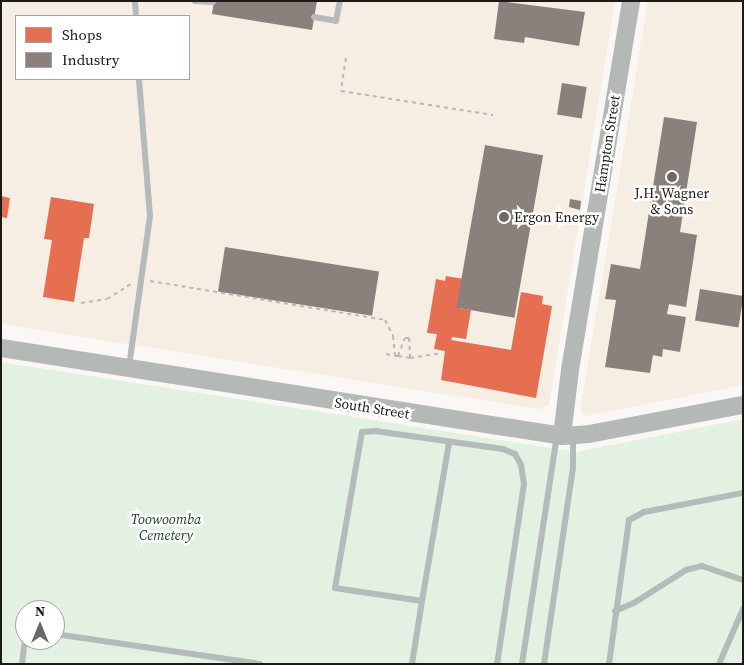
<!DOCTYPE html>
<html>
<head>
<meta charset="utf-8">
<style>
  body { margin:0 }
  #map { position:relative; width:744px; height:665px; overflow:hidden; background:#faf7f4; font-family:"Source Serif 4",serif }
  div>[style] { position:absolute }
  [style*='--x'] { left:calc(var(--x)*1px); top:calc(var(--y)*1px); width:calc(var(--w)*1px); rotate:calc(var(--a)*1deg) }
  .built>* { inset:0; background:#f6ede3 }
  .green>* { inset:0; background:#e3f1e2 }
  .shops>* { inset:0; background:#e76f51 }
  .industry>* { inset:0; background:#8a817c; transform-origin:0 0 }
  .path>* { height:2px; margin-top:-1px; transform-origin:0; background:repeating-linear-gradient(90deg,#b7b9b8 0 4px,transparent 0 8px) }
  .lane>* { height:6px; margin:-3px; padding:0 3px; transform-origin:3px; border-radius:3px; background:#b5baba }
  .secondary>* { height:18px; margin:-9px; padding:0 9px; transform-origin:9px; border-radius:9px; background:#b4b9b8 }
  .dots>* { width:14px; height:14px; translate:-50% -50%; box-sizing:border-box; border:2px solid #fff; border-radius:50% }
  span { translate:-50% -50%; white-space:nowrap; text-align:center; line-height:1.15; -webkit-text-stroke:5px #fff; paint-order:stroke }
  .street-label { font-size:14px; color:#1c1916 }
  .poi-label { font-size:14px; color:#1c1916 }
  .left { translate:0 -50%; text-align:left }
  .park-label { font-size:14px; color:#174420; font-style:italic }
  .frame { position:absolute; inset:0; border:2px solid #1c1916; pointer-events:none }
  .legend { position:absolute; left:15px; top:15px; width:175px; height:65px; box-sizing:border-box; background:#fff; border:1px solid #a4a3a2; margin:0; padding:6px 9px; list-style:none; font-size:15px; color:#1c1916 }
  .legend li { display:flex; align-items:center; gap:10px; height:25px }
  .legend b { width:25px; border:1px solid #a4a3a2 }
  .north { position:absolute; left:15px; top:600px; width:50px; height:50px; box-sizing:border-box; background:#fff; border:1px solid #a4a3a2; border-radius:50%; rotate:0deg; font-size:14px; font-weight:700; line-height:20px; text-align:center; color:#1c1916 }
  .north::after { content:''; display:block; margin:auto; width:18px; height:22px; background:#6a6764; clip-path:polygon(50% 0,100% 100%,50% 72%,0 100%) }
</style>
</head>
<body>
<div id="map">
  <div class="built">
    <div style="clip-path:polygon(evenodd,1px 1px,615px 1px,549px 405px,539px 409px,1px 324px,1px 1px,16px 16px,189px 16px,189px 79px,16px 79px,16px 16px)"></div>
    <div style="clip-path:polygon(648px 1px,743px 1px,743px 385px,586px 416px,580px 411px)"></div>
  </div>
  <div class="green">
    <div style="clip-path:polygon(evenodd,1px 362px,577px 452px,743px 419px,743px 664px,1px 664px,1px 362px,25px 610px,55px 610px,55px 640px,25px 640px,25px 610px)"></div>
  </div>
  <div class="shops">
    <div style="clip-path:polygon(1px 196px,10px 198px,7px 218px,1px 217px)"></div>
    <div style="clip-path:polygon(51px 197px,94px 204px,89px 238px,84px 238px,74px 302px,43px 297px,52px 240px,44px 239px)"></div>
    <div style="clip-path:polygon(446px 276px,464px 279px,459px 308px,471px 310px,466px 339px,452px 337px,451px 340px,511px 350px,521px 292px,543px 296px,542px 304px,552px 306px,536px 398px,441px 380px,445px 351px,434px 349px,437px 334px,427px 333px,436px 279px,445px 281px)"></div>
  </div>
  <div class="industry">
    <div style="clip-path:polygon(214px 1px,317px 1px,312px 30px,212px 14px)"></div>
    <div style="clip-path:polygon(499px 1px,585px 12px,579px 46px,525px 37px,524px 43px,494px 39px)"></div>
    <div style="left:562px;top:83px;width:25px;height:32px;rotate:9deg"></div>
    <div style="clip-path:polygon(664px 117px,697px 122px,680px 232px,697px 235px,686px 307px,669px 304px,667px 314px,686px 317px,680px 352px,663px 349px,662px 357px,653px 355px,650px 373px,605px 367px,616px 300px,605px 299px,611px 264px,640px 269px)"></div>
    <div style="left:485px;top:145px;width:59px;height:165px;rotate:10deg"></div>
    <div style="clip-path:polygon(570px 199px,581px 201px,580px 210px,569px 207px)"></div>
    <div style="left:225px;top:247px;width:156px;height:45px;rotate:9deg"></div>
    <div style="left:700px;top:289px;width:44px;height:32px;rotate:9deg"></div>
  </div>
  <div class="path">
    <div style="--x:346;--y:58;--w:33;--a:99"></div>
    <div style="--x:341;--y:91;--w:154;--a:9"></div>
    <div style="--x:150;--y:281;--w:238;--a:9.4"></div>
    <div style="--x:385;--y:320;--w:18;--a:63"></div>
    <div style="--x:393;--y:336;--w:20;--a:84"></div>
    <div style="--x:395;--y:356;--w:3;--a:0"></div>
    <div style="--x:398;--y:356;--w:19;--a:-69"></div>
    <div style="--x:405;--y:338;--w:4;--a:0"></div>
    <div style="--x:409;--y:338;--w:20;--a:87"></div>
    <div style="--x:410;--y:358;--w:31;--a:-9"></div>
    <div style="--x:81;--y:303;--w:26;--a:-9"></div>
    <div style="--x:107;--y:299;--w:28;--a:-32"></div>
    <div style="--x:386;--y:354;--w:9;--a:13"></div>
    <div style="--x:398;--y:356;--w:12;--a:9"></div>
  </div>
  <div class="lane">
    <div style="--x:135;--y:1;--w:15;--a:86"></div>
    <div style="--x:195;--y:1;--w:18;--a:3"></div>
    <div style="--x:314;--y:17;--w:22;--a:10"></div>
    <div style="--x:336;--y:21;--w:20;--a:-79"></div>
    <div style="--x:129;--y:367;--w:152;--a:-82.1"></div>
    <div style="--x:150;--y:216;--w:137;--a:-94.6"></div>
    <div style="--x:449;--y:443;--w:160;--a:99.7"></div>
    <div style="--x:422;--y:601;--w:88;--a:-171.5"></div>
    <div style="--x:335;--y:588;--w:158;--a:-80.2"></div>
    <div style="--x:362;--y:432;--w:13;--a:-4"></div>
    <div style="--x:375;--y:431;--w:129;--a:8"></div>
    <div style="--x:503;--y:449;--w:13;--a:23"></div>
    <div style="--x:515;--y:454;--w:13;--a:61"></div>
    <div style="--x:521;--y:465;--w:19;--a:81"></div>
    <div style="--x:524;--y:484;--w:182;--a:98.5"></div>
    <div style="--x:615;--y:611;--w:21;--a:-23"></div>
    <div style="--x:634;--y:603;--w:62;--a:-32.4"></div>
    <div style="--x:686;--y:570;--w:16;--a:-14"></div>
    <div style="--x:702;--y:566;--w:43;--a:18.9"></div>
    <div style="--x:55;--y:634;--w:207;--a:8.3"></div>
    <div style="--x:22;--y:664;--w:24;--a:-83"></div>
    <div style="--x:412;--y:664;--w:64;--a:-81"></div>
    <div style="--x:522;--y:664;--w:232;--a:-81.3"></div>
    <div style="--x:544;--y:664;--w:198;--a:-81.6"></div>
    <div style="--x:573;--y:468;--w:31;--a:-90"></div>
    <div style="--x:609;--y:664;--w:145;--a:-82.1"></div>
    <div style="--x:629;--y:520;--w:17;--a:-28"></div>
    <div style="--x:644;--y:512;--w:101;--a:-10.9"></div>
    <div style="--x:719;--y:664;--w:60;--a:-66.4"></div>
  </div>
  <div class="secondary">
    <div style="--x:1;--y:348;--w:568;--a:8.91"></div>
    <div style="--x:562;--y:436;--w:27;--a:-4"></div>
    <div style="--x:589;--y:434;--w:157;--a:-10.7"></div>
    <div style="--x:562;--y:436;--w:66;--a:-83.1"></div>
    <div style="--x:570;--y:370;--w:374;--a:-80.6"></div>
  </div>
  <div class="dots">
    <div style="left:672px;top:177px;background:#6a6764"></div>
    <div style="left:504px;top:217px;background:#6a6764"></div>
  </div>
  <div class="street-label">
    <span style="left:607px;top:144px;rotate:-81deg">Hampton Street</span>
    <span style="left:372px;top:408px;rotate:9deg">South Street</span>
  </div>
  <div class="poi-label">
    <span style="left:672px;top:201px">J.H. Wagner<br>&amp; Sons</span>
    <span class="left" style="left:514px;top:217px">Ergon Energy</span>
  </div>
  <div class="park-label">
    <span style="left:166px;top:527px">Toowoomba<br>Cemetery</span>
  </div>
  <div class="frame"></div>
  <ul class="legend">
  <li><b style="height:14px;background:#e76f51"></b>Shops</li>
  <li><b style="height:14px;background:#8a817c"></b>Industry</li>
  </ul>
  <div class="north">N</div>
</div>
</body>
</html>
